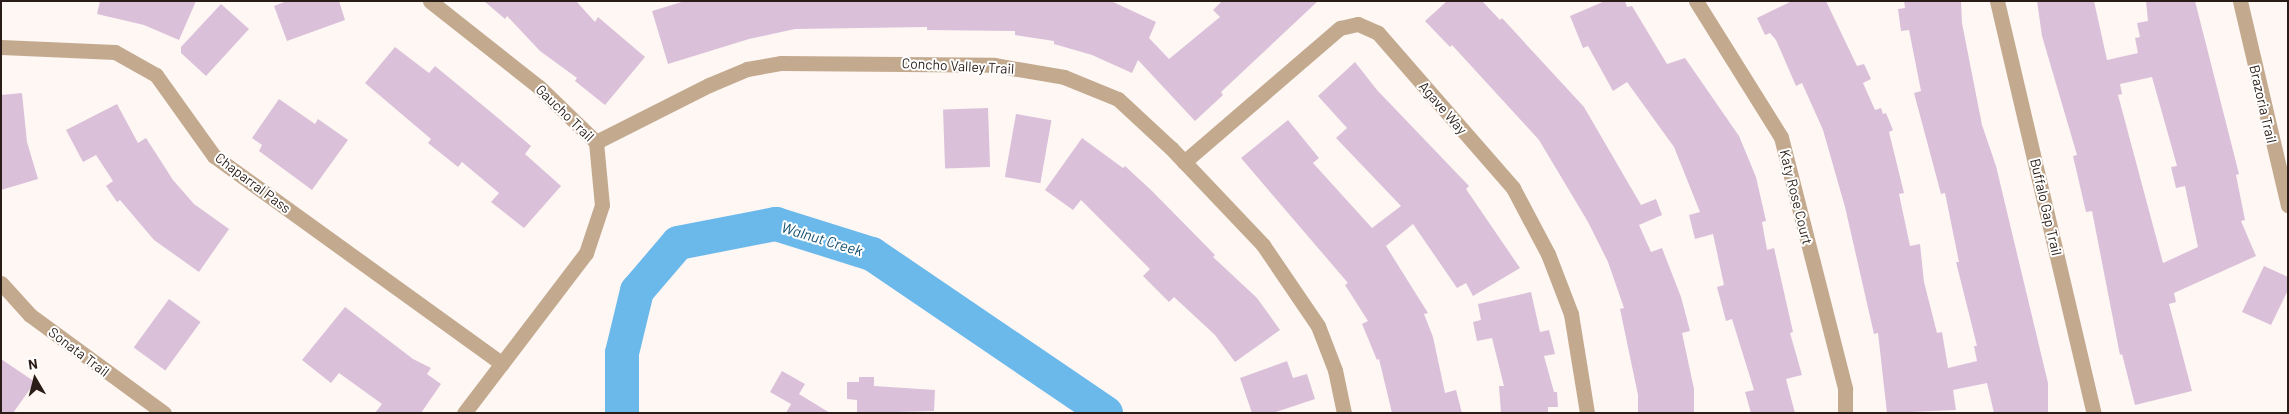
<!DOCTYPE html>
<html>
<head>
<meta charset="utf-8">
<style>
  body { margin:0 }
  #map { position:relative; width:2289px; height:414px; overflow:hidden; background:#fef7f4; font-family:Barlow,sans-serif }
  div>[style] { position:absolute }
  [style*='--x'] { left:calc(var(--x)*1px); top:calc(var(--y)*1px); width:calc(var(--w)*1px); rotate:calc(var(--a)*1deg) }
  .river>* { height:34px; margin:-17px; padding:0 17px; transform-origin:17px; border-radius:17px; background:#6bb8ea }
  .building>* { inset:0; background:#dbc0da; transform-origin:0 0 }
  .minor>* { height:15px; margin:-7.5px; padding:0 7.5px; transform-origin:7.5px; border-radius:7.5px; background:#c3aa8f }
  span { translate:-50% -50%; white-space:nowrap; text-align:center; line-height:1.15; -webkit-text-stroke:4px #fff; paint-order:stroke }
  .street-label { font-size:14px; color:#2a1d17 }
  .water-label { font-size:15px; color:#165172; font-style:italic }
  .frame { position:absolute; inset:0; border:2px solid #2a1d17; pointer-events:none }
  .north { position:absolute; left:10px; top:354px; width:50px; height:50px; -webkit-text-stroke:4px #fff; paint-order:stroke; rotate:352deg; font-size:14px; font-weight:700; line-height:20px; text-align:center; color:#2a1d17 }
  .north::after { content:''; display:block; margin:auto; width:18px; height:22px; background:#2a1d17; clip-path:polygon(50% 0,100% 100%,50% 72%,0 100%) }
</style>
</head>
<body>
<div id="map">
  <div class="river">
    <div style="--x:622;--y:413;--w:60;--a:-90"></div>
    <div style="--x:622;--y:353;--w:64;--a:-76.4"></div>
    <div style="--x:637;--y:291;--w:63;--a:-49.5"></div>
    <div style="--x:678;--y:243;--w:100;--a:-11"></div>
    <div style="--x:776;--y:224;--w:101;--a:17.4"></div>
    <div style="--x:872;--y:254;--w:283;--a:34.2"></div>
  </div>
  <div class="building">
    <div style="clip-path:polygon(100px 1px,196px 1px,179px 40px,144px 25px,97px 14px)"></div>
    <div style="clip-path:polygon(287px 1px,339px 1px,345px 20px,287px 41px,274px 6px)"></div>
    <div style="clip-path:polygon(484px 1px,576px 1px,595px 22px,598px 17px,645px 57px,605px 105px,575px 81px,577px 78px,540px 51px,507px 16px,505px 19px)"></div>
    <div style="clip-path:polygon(685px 1px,1111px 1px,1156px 22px,1149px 38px,1169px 59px,1220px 17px,1213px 10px,1222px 1px,1318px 1px,1221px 92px,1223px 95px,1195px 121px,1138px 60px,1132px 73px,1092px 55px,1054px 44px,1054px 41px,1015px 35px,1015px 31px,927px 30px,927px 27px,795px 29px,749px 39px,668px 64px,652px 11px)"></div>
    <div style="clip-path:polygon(1447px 1px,1482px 1px,1500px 20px,1502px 18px,1584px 107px,1641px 205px,1656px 199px,1662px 215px,1639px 225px,1651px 252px,1662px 248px,1681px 297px,1690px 331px,1682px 333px,1694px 389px,1694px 413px,1638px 413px,1638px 395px,1620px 309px,1624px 308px,1608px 262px,1588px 222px,1539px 140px,1452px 45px,1450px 47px,1425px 21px)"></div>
    <div style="clip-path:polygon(1605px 1px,1625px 1px,1627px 7px,1632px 6px,1667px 64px,1685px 58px,1739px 136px,1756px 177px,1766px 221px,1762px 222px,1767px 250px,1774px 248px,1793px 332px,1790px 333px,1802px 375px,1786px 379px,1795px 413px,1751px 413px,1745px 392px,1754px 390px,1732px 319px,1726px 321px,1717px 287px,1724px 285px,1713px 234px,1695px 239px,1689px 215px,1700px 212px,1674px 147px,1627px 82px,1613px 91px,1588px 46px,1583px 48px,1570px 16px)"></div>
    <div style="clip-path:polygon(1792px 1px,1826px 1px,1857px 66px,1864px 64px,1871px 79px,1863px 83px,1875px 110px,1881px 108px,1883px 114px,1886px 113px,1893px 130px,1889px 132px,1904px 193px,1899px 194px,1910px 246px,1920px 244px,1924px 282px,1937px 333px,1942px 332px,1948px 368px,1977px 361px,1974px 346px,1977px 346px,1956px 262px,1959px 262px,1945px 193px,1941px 194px,1914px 93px,1921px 91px,1909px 30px,1901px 31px,1898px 9px,1905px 8px,1904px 1px,1961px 1px,1962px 23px,1982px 125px,1996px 166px,2048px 383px,2048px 413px,1994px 413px,1987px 383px,1953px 390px,1956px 410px,1887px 413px,1878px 333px,1874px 334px,1845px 207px,1823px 130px,1802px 83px,1796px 86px,1776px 40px,1770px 33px,1765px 35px,1757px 18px)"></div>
    <div style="clip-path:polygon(evenodd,2037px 1px,2094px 1px,2107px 60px,2138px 53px,2135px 38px,2140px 37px,2137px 23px,2148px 21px,2146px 1px,2195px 1px,2239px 174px,2236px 175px,2245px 220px,2241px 221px,2256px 256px,2174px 293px,2176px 302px,2169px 304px,2192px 391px,2135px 405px,2122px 354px,2120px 355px,2092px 211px,2086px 212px,2073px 156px,2077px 155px,2042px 36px,2037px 1px,2152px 77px,2177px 166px,2171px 167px,2176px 188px,2185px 186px,2198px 247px,2163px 263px,2118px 95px,2122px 94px,2120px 84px,2152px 77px)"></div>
    <div style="clip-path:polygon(221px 4px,249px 29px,206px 76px,181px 53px,181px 47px)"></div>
    <div style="clip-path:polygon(395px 47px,429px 73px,435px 66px,498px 118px,531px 146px,525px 154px,561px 186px,524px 228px,491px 202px,499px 193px,462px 162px,458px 167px,428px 143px,431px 139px,365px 83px)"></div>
    <div style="clip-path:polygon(1355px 62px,1377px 90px,1469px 186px,1466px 189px,1520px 268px,1473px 296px,1466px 283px,1457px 288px,1413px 224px,1386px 246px,1428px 313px,1424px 314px,1433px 337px,1445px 393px,1456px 390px,1462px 413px,1392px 413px,1379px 359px,1377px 360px,1362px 324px,1368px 321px,1345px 285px,1348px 283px,1241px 158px,1288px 120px,1319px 158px,1313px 163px,1372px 228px,1401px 206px,1336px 138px,1347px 128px,1318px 96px)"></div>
    <div style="clip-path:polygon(22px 93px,27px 142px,38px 179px,1px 190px,1px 95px)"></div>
    <div style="clip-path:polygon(279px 99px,315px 124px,318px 119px,348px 140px,312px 190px,259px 151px,262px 145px,252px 138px)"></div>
    <div style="clip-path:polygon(117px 104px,138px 143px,146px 138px,173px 180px,194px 204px,229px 229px,199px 272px,154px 240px,120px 200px,117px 202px,106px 186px,113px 181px,96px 155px,83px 162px,66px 130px)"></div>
    <div style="left:988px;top:108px;width:59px;height:45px;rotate:88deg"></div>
    <div style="left:1016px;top:114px;width:36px;height:64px;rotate:10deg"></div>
    <div style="clip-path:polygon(1082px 138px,1123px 168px,1125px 166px,1152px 191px,1215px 255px,1213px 257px,1257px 298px,1280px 330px,1235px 362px,1215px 335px,1174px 297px,1169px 302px,1143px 276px,1150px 269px,1081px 200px,1073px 210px,1045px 190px)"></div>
    <div style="clip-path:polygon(2264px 266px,2288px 277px,2288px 290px,2271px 325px,2242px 312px)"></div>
    <div style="clip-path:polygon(1531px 292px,1540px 332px,1549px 330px,1555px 354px,1544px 356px,1554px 392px,1557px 392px,1558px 407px,1548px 407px,1548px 413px,1501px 413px,1499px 386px,1504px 386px,1492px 338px,1477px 341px,1473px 322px,1481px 320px,1478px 304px)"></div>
    <div style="left:169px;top:299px;width:39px;height:60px;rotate:36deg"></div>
    <div style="clip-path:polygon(345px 307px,413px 359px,431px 368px,427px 374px,441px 384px,421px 413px,375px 413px,382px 404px,339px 373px,331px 383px,302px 360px)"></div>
    <div style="clip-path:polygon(1px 359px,35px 382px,13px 413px,1px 413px)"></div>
    <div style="clip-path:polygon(1287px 361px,1293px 378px,1307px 374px,1315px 399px,1273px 413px,1252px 413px,1240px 378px)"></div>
    <div style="clip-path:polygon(782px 371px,805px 384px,799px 394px,830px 413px,786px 413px,791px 404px,770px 392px)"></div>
    <div style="clip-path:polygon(859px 377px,874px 377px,874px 386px,935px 390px,934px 411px,857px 413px,857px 400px,847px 399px,847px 382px,859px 382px)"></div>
  </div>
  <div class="minor">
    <div style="--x:430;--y:1;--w:139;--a:38.3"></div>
    <div style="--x:539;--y:87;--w:79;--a:44"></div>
    <div style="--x:596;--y:142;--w:63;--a:84.6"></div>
    <div style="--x:602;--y:205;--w:51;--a:108.4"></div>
    <div style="--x:586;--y:253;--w:201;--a:127.3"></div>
    <div style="--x:1696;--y:1;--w:160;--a:58"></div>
    <div style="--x:1781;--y:137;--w:260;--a:75.7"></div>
    <div style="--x:1845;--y:389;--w:24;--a:90"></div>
    <div style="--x:1997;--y:1;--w:423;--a:76.8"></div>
    <div style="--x:2240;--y:1;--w:210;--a:76.8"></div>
    <div style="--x:1;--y:47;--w:114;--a:2.5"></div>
    <div style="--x:115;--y:52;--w:47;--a:29.3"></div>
    <div style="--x:156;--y:75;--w:100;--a:54.4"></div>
    <div style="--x:214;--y:156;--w:355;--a:35.8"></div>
    <div style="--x:596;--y:142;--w:127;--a:-26.8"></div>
    <div style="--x:709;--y:85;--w:41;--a:-22.8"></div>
    <div style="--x:747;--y:69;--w:35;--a:-10"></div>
    <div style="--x:781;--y:63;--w:213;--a:0.5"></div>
    <div style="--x:994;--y:65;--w:71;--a:9.7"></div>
    <div style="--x:1064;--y:77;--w:58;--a:22.2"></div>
    <div style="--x:1118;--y:99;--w:72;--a:42.8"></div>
    <div style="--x:1171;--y:148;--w:134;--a:46.5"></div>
    <div style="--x:1263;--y:245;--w:98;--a:55.8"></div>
    <div style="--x:1318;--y:326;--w:47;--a:68.9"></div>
    <div style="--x:1335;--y:370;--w:44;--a:78.2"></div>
    <div style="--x:1184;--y:162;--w:206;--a:-40.7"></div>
    <div style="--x:1340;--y:28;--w:18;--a:-13"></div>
    <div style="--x:1358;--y:24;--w:22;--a:24"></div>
    <div style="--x:1378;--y:33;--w:206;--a:48.9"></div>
    <div style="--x:1513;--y:188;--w:75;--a:62.1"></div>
    <div style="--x:1548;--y:254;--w:64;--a:69"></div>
    <div style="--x:1571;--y:314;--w:100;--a:80.8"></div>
    <div style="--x:1;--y:283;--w:43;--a:47.8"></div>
    <div style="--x:30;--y:315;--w:166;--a:36.2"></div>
  </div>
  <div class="street-label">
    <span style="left:958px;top:66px;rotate:3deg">Concho Valley Trail</span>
    <span style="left:2263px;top:104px;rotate:77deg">Brazoria Trail</span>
    <span style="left:1443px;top:108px;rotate:49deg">Agave Way</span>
    <span style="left:565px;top:113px;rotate:44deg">Gaucho Trail</span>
    <span style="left:253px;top:183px;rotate:37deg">Chaparral Pass</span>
    <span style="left:1796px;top:197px;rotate:76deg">Katy Rose Court</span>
    <span style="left:2046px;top:207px;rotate:77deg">Buffalo Gap Trail</span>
    <span style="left:79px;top:352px;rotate:37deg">Sonata Trail</span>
  </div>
  <div class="water-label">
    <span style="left:822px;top:239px;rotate:17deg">Walnut Creek</span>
  </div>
  <div class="frame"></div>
  <div class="north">N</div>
</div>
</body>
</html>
